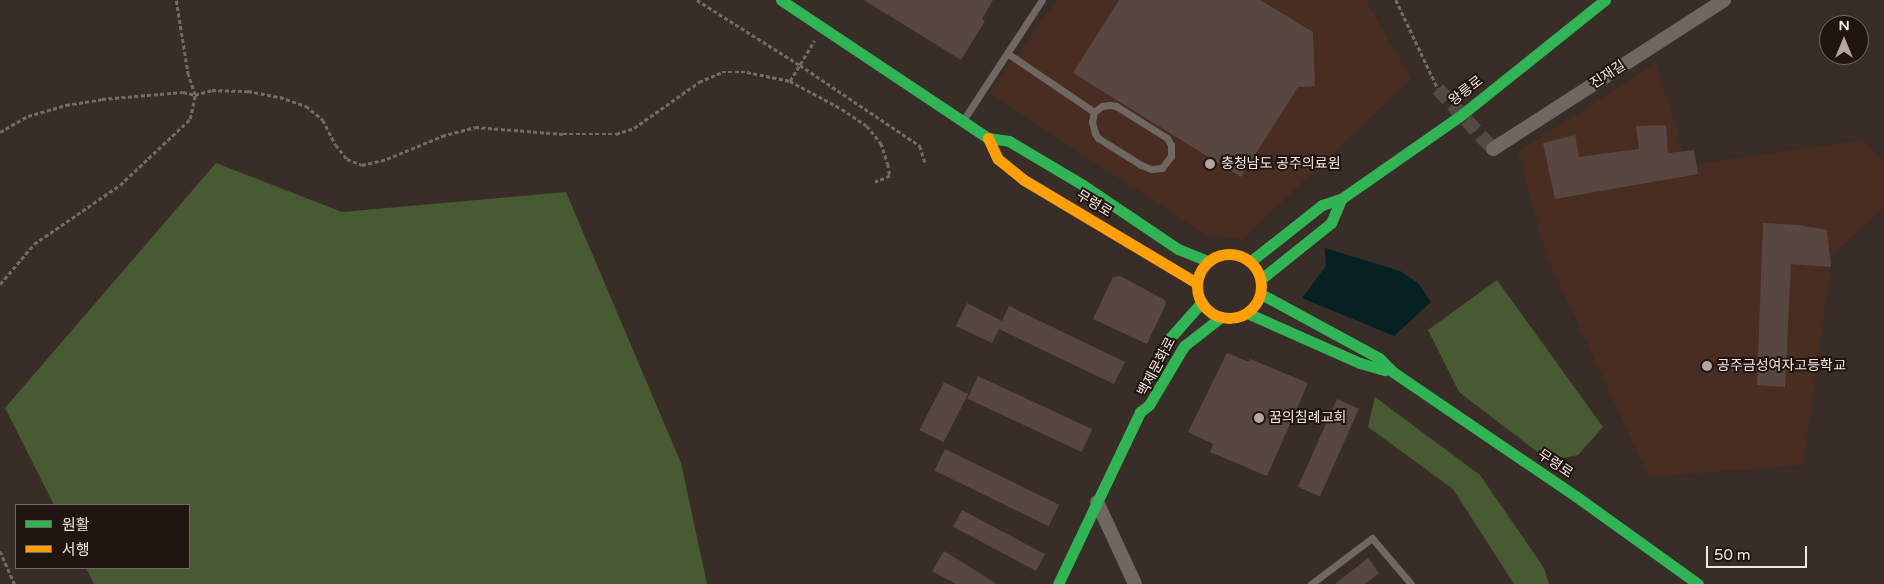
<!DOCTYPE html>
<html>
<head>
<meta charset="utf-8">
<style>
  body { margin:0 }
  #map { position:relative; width:1884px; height:584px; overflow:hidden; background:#392d28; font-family:"Varela Round","Noto Sans KR",sans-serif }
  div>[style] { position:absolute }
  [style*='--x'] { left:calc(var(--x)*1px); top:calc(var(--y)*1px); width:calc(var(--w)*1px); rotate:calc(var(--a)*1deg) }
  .built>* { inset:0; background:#492d22 }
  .green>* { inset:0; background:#475a32 }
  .water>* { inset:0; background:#052124 }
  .building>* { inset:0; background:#584740; transform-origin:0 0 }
  .street-tunnel>* { height:14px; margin-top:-7px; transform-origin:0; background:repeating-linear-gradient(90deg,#554944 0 14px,transparent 0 21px) }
  .path>* { height:2.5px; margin-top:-1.25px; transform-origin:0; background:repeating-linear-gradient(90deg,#746a66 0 4px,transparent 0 6.5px) }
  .lane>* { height:7px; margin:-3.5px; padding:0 3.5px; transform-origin:3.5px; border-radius:3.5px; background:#706763 }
  .street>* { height:14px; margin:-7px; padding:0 7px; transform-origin:7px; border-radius:7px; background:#706763 }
  .fast>* { height:11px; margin:-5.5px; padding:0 5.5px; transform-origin:5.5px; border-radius:5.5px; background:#30b455 }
  .slow>* { height:11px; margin:-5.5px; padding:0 5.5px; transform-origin:5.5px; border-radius:5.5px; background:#ff9f0a }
  .slow>.ring { margin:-5.5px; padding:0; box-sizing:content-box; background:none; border:11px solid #ff9f0a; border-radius:50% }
  .dots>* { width:14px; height:14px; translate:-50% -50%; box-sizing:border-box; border:2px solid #201511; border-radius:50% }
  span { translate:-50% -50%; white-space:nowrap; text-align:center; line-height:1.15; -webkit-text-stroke:4px #201511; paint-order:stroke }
  .street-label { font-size:14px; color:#f6e6e0 }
  .poi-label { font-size:14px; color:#f6e6e0 }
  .left { translate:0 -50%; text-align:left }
  .legend { position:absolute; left:15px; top:504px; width:175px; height:65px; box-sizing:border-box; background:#201511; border:1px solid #766964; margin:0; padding:6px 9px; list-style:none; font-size:15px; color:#f6e6e0 }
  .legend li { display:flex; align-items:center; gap:10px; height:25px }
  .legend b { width:25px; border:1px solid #766964 }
  .north { position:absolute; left:1819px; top:15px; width:50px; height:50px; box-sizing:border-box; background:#201511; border:1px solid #766964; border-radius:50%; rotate:0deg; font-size:14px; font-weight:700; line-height:20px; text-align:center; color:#f6e6e0 }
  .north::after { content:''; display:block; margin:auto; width:18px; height:22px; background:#b4a5a0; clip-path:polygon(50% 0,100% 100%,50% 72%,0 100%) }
  .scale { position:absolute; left:1706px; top:546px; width:101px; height:22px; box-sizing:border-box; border:2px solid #f6e6e0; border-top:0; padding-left:6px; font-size:15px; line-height:18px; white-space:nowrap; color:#f6e6e0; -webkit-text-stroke:4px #201511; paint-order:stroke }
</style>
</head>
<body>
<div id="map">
  <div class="built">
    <div style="clip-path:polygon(1057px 0,1366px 0,1411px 79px,1242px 240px,1204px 234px,989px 93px)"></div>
    <div style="clip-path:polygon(1656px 63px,1687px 165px,1863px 140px,1884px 161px,1884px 207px,1832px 255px,1803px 465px,1649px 477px,1547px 257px,1518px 152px)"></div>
  </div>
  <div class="green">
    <div style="clip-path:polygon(216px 163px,342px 212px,566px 192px,681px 463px,707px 584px,94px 584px,86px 568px,189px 568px,189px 505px,54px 505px,5px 408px)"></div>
    <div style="clip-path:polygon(1497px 280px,1603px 427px,1578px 455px,1549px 461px,1459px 392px,1428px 330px)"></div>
    <div style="clip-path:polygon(1375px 397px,1480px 475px,1544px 568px,1549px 584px,1514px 584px,1453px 489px,1368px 427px)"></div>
  </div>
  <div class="water">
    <div style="clip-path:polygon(1325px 248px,1400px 271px,1418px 283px,1431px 302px,1394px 336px,1302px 298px,1326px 266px)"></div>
  </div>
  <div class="building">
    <div style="clip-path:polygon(864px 0,993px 0,982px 19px,985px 21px,961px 60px)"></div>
    <div style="clip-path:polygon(1119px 0,1260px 0,1313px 32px,1315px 86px,1298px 87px,1241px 177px,1073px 73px)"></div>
    <div style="clip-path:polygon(1666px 125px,1668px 153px,1694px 150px,1698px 174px,1555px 199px,1543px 143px,1575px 135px,1579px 157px,1639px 149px,1636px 126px)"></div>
    <div style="clip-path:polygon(1763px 223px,1799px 225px,1827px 230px,1831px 267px,1791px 264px,1785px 387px,1757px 385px)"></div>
    <div style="clip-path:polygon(1120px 276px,1165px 300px,1166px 304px,1147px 344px,1093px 319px,1113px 277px)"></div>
    <div style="clip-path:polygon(967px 303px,1002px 321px,1009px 306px,1125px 362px,1114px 384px,999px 329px,992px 343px,956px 326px)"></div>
    <div style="clip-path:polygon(1227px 353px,1249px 362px,1250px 359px,1308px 383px,1267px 476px,1210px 452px,1213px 444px,1188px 432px)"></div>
    <div style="left:978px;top:376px;width:126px;height:25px;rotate:25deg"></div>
    <div style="left:944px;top:382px;width:27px;height:54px;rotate:27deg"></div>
    <div style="left:1337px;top:399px;width:24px;height:96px;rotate:24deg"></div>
    <div style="left:945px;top:449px;width:127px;height:24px;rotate:26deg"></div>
    <div style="left:962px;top:510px;width:94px;height:19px;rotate:28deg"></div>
    <div style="clip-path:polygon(944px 551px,997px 584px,956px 584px,932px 571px)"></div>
    <div style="clip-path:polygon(1368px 558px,1379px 573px,1365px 584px,1335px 584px)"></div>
  </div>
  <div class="street-tunnel">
    <div style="--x:1438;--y:89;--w:81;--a:47.5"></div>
  </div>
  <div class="path">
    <div style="--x:697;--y:0;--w:122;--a:32.3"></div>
    <div style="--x:800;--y:65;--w:145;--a:34"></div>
    <div style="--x:920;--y:146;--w:17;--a:73"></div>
    <div style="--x:1396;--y:0;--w:98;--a:64.7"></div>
    <div style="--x:790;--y:81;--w:59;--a:28.3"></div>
    <div style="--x:842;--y:109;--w:30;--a:34"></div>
    <div style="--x:867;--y:126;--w:22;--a:51"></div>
    <div style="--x:881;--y:143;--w:22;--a:72"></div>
    <div style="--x:888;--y:164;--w:12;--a:81"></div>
    <div style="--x:890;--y:176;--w:16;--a:158"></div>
    <div style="--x:0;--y:132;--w:32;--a:-30"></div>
    <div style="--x:28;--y:116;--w:40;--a:-16"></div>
    <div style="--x:66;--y:105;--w:36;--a:-9"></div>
    <div style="--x:102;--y:99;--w:81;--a:-4.9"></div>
    <div style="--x:183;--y:92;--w:12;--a:14"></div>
    <div style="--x:195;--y:95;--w:18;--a:-16"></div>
    <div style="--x:212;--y:90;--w:36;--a:2"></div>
    <div style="--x:248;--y:91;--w:33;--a:11"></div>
    <div style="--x:280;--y:97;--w:28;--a:19"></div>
    <div style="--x:306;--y:106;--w:22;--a:39"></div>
    <div style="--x:323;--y:120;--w:28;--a:63"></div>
    <div style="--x:336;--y:145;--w:18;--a:52"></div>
    <div style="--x:347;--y:159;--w:16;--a:22"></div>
    <div style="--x:362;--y:165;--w:26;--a:-13"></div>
    <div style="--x:387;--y:159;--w:60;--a:-22.7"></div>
    <div style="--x:442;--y:136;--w:34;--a:-15"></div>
    <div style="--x:475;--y:127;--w:88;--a:4.5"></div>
    <div style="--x:563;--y:134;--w:53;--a:0"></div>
    <div style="--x:616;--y:134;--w:19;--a:-18"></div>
    <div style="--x:634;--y:128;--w:80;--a:-35.3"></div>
    <div style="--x:699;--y:82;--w:25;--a:-23"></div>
    <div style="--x:722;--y:72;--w:25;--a:0"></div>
    <div style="--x:747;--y:72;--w:44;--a:11.8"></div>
    <div style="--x:790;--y:81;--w:47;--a:-59"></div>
    <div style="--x:0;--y:284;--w:52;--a:-49.6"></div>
    <div style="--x:34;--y:244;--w:104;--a:-34.5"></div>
    <div style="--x:120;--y:185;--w:96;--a:-43.3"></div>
    <div style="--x:190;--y:119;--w:25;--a:-78"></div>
    <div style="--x:195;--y:95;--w:21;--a:-109"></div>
    <div style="--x:188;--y:75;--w:76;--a:-99.1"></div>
    <div style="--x:0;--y:551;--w:36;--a:66"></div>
  </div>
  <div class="lane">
    <div style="--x:1007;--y:53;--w:105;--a:34.1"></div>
    <div style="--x:1110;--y:105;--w:6;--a:9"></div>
    <div style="--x:1116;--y:106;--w:60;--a:32.1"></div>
    <div style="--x:1167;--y:138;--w:8;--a:60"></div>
    <div style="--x:1171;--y:145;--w:11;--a:90"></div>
    <div style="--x:1171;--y:156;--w:15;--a:127"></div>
    <div style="--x:1162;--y:168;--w:11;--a:175"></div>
    <div style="--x:1151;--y:169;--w:11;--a:-158"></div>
    <div style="--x:1141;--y:165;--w:51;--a:-147.9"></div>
    <div style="--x:1098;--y:138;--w:6;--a:-121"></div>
    <div style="--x:1095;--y:133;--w:11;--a:-105"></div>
    <div style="--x:1092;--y:122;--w:10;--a:-79"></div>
    <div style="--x:1094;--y:112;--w:10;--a:-37"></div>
    <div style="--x:1102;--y:106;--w:8;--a:-7"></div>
    <div style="--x:964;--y:119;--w:142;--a:-56.8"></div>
    <div style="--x:1311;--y:584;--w:76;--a:-37"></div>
    <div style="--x:1372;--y:538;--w:60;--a:49.7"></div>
  </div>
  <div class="street">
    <div style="--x:1493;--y:149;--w:275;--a:-32.8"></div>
    <div style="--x:1097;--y:502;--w:90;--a:65.1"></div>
  </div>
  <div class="fast">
    <div style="--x:781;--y:0;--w:249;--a:33.7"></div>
    <div style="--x:988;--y:138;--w:21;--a:8"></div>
    <div style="--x:1009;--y:141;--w:86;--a:30.7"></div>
    <div style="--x:1083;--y:185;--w:115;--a:34"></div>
    <div style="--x:1178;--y:249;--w:32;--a:22"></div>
    <div style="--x:1251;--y:261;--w:90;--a:-38.3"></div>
    <div style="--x:1322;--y:205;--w:20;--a:-18"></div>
    <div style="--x:1341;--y:199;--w:145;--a:-34.9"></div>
    <div style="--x:1460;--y:116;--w:186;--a:-38.7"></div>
    <div style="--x:1261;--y:279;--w:90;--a:-38.7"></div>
    <div style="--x:1331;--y:223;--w:26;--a:-67"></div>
    <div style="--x:1261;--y:294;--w:134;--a:28.5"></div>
    <div style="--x:1379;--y:358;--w:20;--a:45"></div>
    <div style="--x:1393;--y:372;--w:222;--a:34.2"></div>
    <div style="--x:1577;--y:497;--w:149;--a:35.7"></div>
    <div style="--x:1247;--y:313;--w:124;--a:23.9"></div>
    <div style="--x:1360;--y:363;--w:26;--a:16"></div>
    <div style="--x:1147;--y:380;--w:48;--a:-61.3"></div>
    <div style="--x:1170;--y:338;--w:48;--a:-48.4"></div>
    <div style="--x:1058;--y:584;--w:191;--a:-64.5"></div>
    <div style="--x:1140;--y:412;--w:11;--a:-38"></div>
    <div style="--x:1149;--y:405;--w:69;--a:-59.3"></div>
    <div style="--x:1184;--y:346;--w:47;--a:-38.1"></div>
  </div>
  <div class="slow">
    <div style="--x:988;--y:138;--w:23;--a:65"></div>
    <div style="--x:998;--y:159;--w:33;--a:39"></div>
    <div style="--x:1024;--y:180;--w:201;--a:30.8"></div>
    <div class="ring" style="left:1197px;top:254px;width:53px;height:53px"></div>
  </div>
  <div class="dots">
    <div style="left:1210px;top:164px;background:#b4a5a0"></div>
    <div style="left:1707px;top:366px;background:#b4a5a0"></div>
    <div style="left:1259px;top:418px;background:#b4a5a0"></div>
  </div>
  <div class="street-label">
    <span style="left:1608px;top:75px;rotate:-33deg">진재길</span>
    <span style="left:1466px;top:91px;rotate:-38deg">왕릉로</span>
    <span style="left:1094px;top:204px;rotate:31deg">무령로</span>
    <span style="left:1157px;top:367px;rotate:-62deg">백제문화로</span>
    <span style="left:1555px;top:464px;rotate:34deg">무령로</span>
  </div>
  <div class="poi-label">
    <span class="left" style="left:1221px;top:164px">충청남도 공주의료원</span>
    <span class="left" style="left:1717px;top:366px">공주금성여자고등학교</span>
    <span class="left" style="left:1269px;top:418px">꿈의침례교회</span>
  </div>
  <ul class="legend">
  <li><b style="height:6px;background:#30b455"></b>원활</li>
  <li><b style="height:6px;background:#ff9f0a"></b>서행</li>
  </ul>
  <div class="north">N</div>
  <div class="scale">50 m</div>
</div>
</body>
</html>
